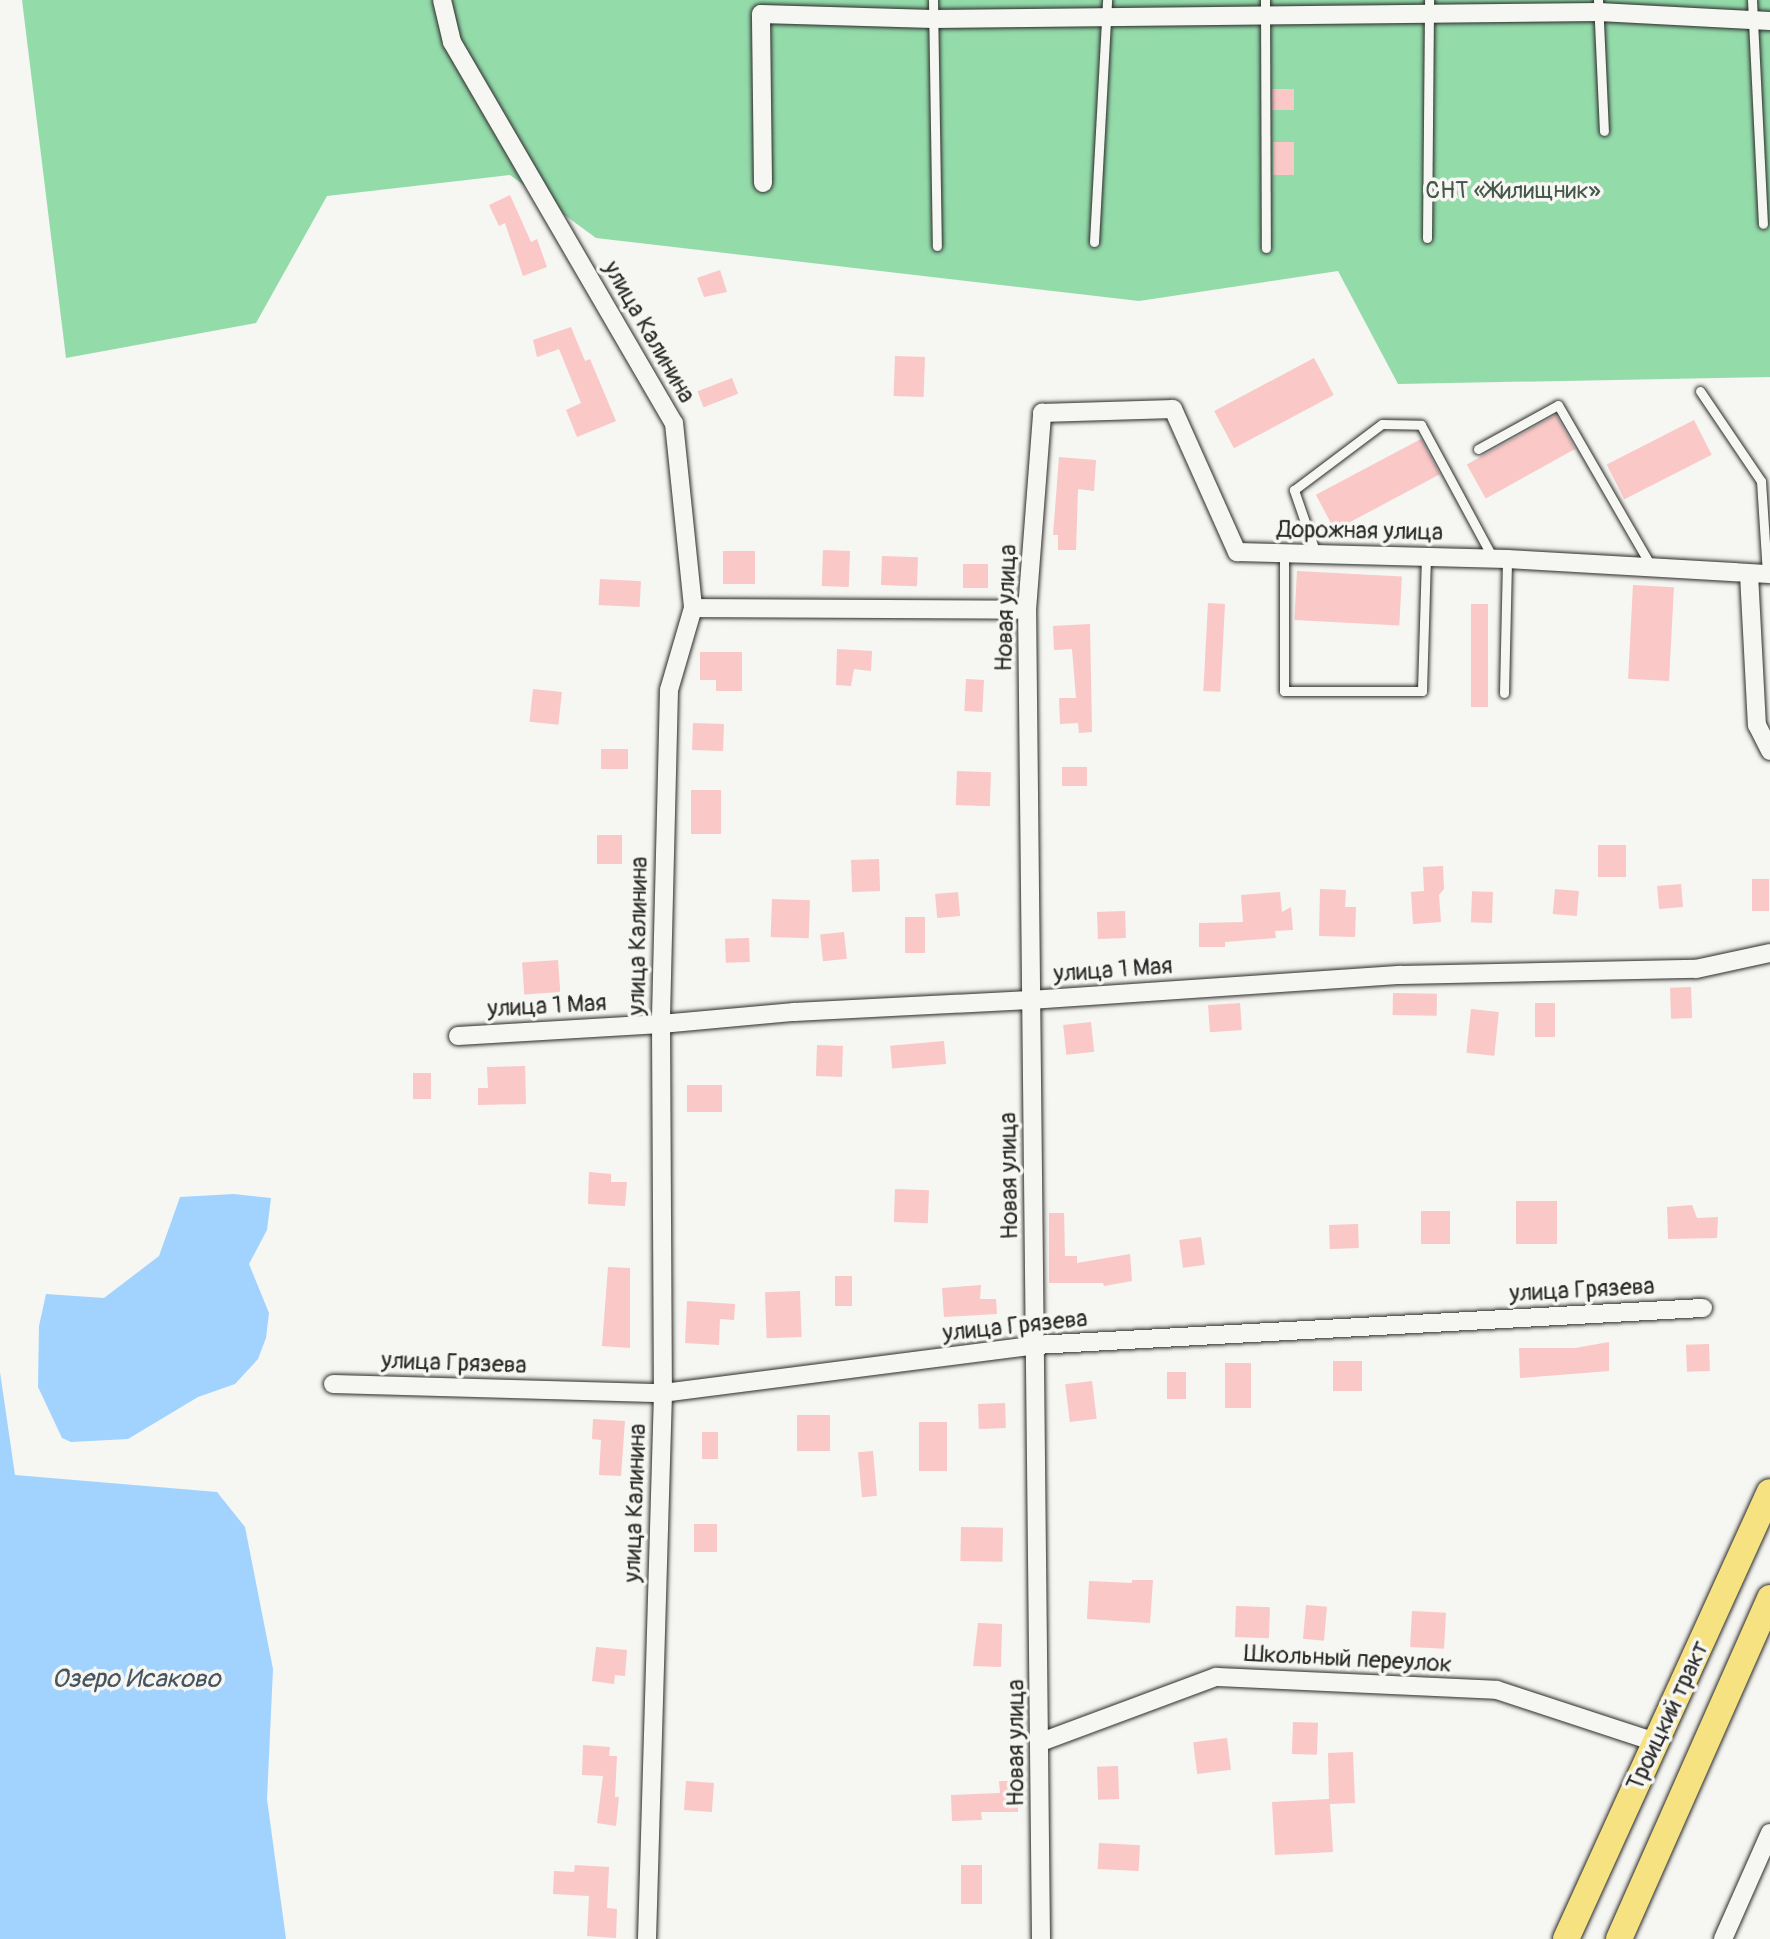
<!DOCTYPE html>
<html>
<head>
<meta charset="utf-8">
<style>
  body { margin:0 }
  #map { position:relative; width:1770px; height:1939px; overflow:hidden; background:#f6f6f2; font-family:Pangolin,sans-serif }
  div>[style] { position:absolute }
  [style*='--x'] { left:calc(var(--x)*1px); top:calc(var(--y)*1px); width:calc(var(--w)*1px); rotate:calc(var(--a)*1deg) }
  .green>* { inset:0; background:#94dbaa }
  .water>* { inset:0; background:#a1d3fe }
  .building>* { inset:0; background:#f9c8c7; transform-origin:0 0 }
  .roads { filter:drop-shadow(0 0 2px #2b2b2b) drop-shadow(0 0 2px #2b2b2b) }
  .lane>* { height:9px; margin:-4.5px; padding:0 4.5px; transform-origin:4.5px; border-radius:4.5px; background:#f6f6f2 }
  .street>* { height:18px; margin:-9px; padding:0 9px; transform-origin:9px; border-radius:9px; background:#f6f6f2 }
  .primary>* { height:26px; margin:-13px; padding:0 13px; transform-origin:13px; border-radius:13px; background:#f7e281 }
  span { translate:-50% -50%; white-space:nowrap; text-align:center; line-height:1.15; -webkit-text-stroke:7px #f6f6f2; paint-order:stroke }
  .park-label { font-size:24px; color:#45574b }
  .street-label { font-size:24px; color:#2b2b2b }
  .water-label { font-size:26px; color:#485560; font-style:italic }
</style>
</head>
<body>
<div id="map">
  <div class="green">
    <div style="clip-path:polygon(22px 0,1770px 0,1770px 377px,1398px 384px,1338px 271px,1139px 301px,596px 238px,510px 175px,327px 196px,256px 323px,66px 358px)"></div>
  </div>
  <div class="water">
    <div style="clip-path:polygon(234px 1194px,271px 1198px,267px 1230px,249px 1264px,269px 1313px,266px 1338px,258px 1359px,235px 1384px,198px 1397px,128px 1439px,71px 1442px,62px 1438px,38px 1387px,39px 1326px,46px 1294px,104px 1298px,159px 1256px,180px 1197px)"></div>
    <div style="clip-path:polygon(0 1372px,15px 1475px,217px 1492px,245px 1527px,273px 1669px,267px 1799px,286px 1939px,0 1939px)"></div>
  </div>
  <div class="building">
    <div style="left:1272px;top:89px;width:22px;height:21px"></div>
    <div style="left:1273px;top:142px;width:21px;height:33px"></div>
    <div style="clip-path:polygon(510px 195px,531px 242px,537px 239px,547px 267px,523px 276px,505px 223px,499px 226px,489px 205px)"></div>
    <div style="clip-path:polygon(720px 270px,727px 292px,704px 297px,697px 278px)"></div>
    <div style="clip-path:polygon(571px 327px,585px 361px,590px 359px,616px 421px,577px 437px,566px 410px,581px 403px,559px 349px,537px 357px,533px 340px)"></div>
    <div style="left:895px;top:356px;width:30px;height:40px;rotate:2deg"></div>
    <div style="left:1314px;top:358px;width:42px;height:113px;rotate:62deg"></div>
    <div style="left:732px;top:378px;width:17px;height:37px;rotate:69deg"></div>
    <div style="left:1556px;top:415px;width:39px;height:102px;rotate:61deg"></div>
    <div style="left:1694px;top:420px;width:39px;height:98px;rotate:63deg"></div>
    <div style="left:1421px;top:439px;width:40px;height:119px;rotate:62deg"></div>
    <div style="clip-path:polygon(1059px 457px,1096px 460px,1094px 491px,1078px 489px,1076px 550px,1058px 550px,1058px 535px,1053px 535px)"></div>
    <div style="left:823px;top:550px;width:27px;height:36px;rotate:2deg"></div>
    <div style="left:723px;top:551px;width:32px;height:33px"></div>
    <div style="left:882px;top:556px;width:36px;height:29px;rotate:2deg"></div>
    <div style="left:963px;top:564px;width:25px;height:24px"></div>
    <div style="left:1297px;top:571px;width:105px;height:49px;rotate:3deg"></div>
    <div style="left:600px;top:579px;width:41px;height:26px;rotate:3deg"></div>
    <div style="left:1633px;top:585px;width:41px;height:94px;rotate:3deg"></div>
    <div style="left:1208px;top:603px;width:17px;height:88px;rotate:3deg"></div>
    <div style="left:1471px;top:604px;width:17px;height:103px"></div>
    <div style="clip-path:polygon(1090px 624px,1092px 732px,1079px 733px,1078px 723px,1060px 724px,1059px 698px,1076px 698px,1072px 649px,1054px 650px,1053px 626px)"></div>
    <div style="clip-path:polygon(837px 649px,872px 651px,871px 671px,854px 669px,851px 686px,836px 685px)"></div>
    <div style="clip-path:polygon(700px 652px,742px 652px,742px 691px,716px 691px,716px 680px,700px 680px)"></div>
    <div style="left:966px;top:679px;width:18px;height:32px;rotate:3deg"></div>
    <div style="left:533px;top:689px;width:29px;height:33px;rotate:6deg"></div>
    <div style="left:693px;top:723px;width:31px;height:27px;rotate:2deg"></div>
    <div style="left:601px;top:749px;width:27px;height:20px"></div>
    <div style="left:1062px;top:767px;width:25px;height:19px"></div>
    <div style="left:957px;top:771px;width:34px;height:34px;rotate:2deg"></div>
    <div style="left:691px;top:790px;width:30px;height:44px"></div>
    <div style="left:597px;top:835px;width:25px;height:29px"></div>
    <div style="left:1598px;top:845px;width:28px;height:32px"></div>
    <div style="left:879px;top:859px;width:32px;height:28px;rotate:88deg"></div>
    <div style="clip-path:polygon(1443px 866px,1444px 889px,1439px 895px,1441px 922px,1413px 924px,1411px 892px,1424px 891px,1423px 867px)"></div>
    <div style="left:1752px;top:879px;width:17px;height:32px"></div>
    <div style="left:1681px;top:884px;width:23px;height:24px;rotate:85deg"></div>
    <div style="clip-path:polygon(1320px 889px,1346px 890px,1345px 907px,1356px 907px,1355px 937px,1319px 936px)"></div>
    <div style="left:1555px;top:889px;width:24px;height:25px;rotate:5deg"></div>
    <div style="left:958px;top:892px;width:24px;height:23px;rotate:85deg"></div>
    <div style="clip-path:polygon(1280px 892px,1282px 912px,1291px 907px,1293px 930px,1275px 931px,1276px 938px,1225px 942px,1225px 947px,1199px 947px,1199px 923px,1243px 922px,1241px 895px)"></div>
    <div style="left:1493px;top:892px;width:31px;height:21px;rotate:92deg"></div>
    <div style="left:772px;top:899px;width:38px;height:38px;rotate:2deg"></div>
    <div style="left:1125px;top:911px;width:27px;height:28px;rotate:88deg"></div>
    <div style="left:905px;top:917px;width:20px;height:36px"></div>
    <div style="left:844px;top:932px;width:27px;height:24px;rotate:84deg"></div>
    <div style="left:749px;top:938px;width:24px;height:24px;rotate:88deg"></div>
    <div style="left:558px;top:960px;width:32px;height:36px;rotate:86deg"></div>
    <div style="left:1691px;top:987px;width:31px;height:21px;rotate:88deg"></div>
    <div style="left:1393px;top:993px;width:44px;height:22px;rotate:1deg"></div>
    <div style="left:1240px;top:1003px;width:27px;height:32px;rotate:86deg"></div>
    <div style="left:1555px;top:1003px;width:34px;height:20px;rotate:90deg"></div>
    <div style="left:1471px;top:1009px;width:28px;height:44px;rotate:6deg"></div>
    <div style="left:1091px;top:1022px;width:30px;height:28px;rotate:84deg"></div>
    <div style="left:944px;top:1041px;width:23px;height:54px;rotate:85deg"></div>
    <div style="left:817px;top:1045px;width:26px;height:31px;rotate:2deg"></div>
    <div style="clip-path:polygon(525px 1066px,526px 1104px,478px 1105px,478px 1088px,488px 1088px,487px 1067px)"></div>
    <div style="left:413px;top:1073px;width:18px;height:26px"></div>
    <div style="left:687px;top:1085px;width:35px;height:27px"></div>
    <div style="clip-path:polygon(589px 1172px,611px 1174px,611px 1182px,627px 1182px,625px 1206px,588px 1204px)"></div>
    <div style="left:895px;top:1189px;width:34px;height:33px;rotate:2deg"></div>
    <div style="left:1516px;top:1201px;width:41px;height:43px"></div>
    <div style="clip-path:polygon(1692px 1205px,1697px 1218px,1718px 1217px,1717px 1238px,1668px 1239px,1667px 1207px)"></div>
    <div style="left:1421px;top:1211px;width:29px;height:33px"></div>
    <div style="clip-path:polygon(1049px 1213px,1064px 1213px,1065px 1256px,1077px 1256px,1077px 1263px,1130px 1254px,1132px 1281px,1104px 1286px,1103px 1283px,1049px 1283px)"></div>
    <div style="left:1358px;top:1224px;width:24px;height:29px;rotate:88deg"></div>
    <div style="left:1201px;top:1237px;width:28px;height:22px;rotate:82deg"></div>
    <div style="clip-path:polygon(608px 1267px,630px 1268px,630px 1348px,602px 1346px)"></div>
    <div style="left:835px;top:1276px;width:17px;height:30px"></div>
    <div style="clip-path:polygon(981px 1285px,980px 1299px,996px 1299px,997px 1314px,944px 1317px,942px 1288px)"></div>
    <div style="left:800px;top:1291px;width:46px;height:35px;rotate:88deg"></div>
    <div style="clip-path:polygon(687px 1301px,735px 1304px,734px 1320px,720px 1319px,719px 1345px,685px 1343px)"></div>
    <div style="clip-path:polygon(1609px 1342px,1609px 1371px,1520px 1378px,1519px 1348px,1575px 1348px)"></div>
    <div style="left:1709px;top:1344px;width:27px;height:23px;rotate:88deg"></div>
    <div style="left:1362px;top:1361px;width:30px;height:29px;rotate:90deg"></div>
    <div style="left:1225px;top:1363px;width:26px;height:45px"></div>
    <div style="left:1167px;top:1372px;width:19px;height:27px"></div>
    <div style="left:1092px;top:1381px;width:38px;height:27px;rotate:83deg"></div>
    <div style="left:1005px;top:1403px;width:25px;height:27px;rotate:88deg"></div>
    <div style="left:797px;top:1415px;width:33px;height:36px"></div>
    <div style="clip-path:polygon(593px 1419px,625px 1421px,621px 1476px,599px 1475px,601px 1440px,592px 1439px)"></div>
    <div style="left:919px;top:1422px;width:28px;height:49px"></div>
    <div style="left:702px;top:1432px;width:16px;height:27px"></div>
    <div style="left:873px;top:1451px;width:45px;height:15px;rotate:85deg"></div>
    <div style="left:694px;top:1524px;width:23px;height:28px"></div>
    <div style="left:961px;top:1527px;width:42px;height:34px;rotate:1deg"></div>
    <div style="clip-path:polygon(1132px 1580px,1153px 1580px,1150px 1623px,1087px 1619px,1089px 1581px,1132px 1583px)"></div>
    <div style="left:1306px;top:1605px;width:21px;height:34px;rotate:5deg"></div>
    <div style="left:1236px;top:1606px;width:34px;height:31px;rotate:2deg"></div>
    <div style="left:1412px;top:1611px;width:34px;height:36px;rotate:3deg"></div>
    <div style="clip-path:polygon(978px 1623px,1002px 1624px,1001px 1667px,973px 1666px)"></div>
    <div style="clip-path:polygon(596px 1647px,627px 1650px,625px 1676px,615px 1675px,614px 1684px,592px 1681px)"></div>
    <div style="left:1293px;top:1722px;width:25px;height:32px;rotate:2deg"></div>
    <div style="left:1227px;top:1738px;width:32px;height:34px;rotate:83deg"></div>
    <div style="clip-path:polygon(583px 1745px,610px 1747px,609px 1756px,617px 1756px,615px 1797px,619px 1797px,616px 1826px,597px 1823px,603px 1776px,582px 1775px)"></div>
    <div style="clip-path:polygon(1353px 1752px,1355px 1803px,1330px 1804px,1333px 1852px,1275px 1855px,1272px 1802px,1329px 1799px,1328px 1753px)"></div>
    <div style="left:1118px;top:1766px;width:33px;height:21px;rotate:88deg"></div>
    <div style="left:686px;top:1781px;width:28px;height:29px;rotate:4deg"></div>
    <div style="clip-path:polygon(999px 1781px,1018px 1781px,1018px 1812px,981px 1812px,982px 1820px,952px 1821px,951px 1795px,1000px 1793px)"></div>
    <div style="left:1099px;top:1843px;width:41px;height:26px;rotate:3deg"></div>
    <div style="clip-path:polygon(575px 1865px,609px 1867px,607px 1908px,617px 1909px,616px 1938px,587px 1936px,589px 1896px,553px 1894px,554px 1871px,574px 1872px)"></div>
    <div style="left:961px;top:1865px;width:21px;height:39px"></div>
  </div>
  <div class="roads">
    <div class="lane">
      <div style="--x:933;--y:0;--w:246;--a:89.1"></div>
      <div style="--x:1265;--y:0;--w:248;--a:89.8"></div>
      <div style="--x:1598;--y:0;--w:131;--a:87.4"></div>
      <div style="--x:1752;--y:0;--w:224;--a:87.2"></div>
      <div style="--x:1427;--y:238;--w:238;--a:-89.5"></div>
      <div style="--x:1094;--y:242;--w:242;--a:-86.9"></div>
      <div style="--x:1700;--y:391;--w:109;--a:55.9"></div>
      <div style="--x:1761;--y:481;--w:93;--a:86.3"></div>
      <div style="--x:1478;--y:449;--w:91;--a:-28.8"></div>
      <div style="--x:1558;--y:405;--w:186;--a:60"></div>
      <div style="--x:1284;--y:554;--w:137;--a:90"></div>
      <div style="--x:1284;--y:691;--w:138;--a:0"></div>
      <div style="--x:1422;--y:691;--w:134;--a:-88.3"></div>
      <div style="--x:1316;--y:554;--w:68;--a:-109"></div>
      <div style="--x:1294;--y:490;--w:110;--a:-36.9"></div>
      <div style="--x:1382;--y:424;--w:39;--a:1"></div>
      <div style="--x:1421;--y:425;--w:151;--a:61.6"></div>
      <div style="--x:1504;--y:693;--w:134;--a:-88.7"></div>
    </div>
    <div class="street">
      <div style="--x:442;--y:0;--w:43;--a:76.6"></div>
      <div style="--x:452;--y:42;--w:441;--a:59.8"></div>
      <div style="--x:674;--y:423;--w:186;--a:84.1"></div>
      <div style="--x:693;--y:608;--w:85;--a:106.3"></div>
      <div style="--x:669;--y:690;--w:334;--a:91.4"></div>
      <div style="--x:661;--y:1024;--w:369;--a:89.7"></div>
      <div style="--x:663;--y:1393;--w:546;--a:91.68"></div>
      <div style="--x:763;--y:183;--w:169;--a:-90.7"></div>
      <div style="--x:761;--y:14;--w:172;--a:1.7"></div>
      <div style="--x:933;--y:19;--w:666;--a:-0.6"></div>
      <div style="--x:1599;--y:12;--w:171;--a:3"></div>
      <div style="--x:1749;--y:574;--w:151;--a:87"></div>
      <div style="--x:1757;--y:725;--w:29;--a:63"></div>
      <div style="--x:693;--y:608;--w:334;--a:0.3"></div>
      <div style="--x:458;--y:1036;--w:203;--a:-3.4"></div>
      <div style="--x:661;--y:1024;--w:134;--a:-5.2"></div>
      <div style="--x:794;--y:1012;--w:236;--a:-2.9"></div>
      <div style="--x:1030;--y:1000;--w:372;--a:-3.9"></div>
      <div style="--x:1401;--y:975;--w:295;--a:-1.2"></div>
      <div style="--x:1696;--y:969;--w:76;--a:-12.2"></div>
      <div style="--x:333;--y:1384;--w:330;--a:1.6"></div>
      <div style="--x:663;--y:1393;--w:376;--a:-7.3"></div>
      <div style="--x:1036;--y:1345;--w:668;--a:-3.18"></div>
      <div style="--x:1041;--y:1742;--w:187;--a:-20.4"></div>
      <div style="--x:1216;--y:1677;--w:281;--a:2.6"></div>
      <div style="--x:1497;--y:1690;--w:166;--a:18.2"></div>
      <div style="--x:1041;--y:1939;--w:1329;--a:-90.6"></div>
      <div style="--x:1027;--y:610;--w:198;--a:-85.6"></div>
      <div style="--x:1042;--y:413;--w:131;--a:-1.7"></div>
      <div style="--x:1173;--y:409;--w:157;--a:65.9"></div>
      <div style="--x:1237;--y:552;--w:270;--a:1.5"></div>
      <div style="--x:1507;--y:559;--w:263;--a:3.3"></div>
      <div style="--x:1723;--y:1939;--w:116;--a:-66.1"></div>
    </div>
    <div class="primary">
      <div style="--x:1566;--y:1939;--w:491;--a:-65.5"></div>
      <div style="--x:1619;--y:1939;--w:373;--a:-66.1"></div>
    </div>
  </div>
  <div class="park-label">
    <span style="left:1513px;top:191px">СНТ «Жилищник»</span>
  </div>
  <div class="street-label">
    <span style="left:649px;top:332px;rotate:60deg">улица Калинина</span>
    <span style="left:1360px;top:531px;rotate:1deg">Дорожная улица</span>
    <span style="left:1006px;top:608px;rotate:-88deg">Новая улица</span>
    <span style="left:638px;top:936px;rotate:-89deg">улица Калинина</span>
    <span style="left:1113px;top:970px;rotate:-4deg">улица 1 Мая</span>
    <span style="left:547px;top:1006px;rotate:-3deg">улица 1 Мая</span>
    <span style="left:1009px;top:1176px;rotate:-91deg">Новая улица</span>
    <span style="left:1582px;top:1290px;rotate:-3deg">улица Грязева</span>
    <span style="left:1015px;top:1326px;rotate:-6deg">улица Грязева</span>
    <span style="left:454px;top:1363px;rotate:2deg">улица Грязева</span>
    <span style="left:635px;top:1503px;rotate:-88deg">улица Калинина</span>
    <span style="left:1348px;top:1659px;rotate:3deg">Школьный переулок</span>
    <span style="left:1668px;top:1716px;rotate:-65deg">Троицкий тракт</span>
    <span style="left:1016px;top:1743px;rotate:-90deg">Новая улица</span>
  </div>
  <div class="water-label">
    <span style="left:136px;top:1680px">Озеро Исаково</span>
  </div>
</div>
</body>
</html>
